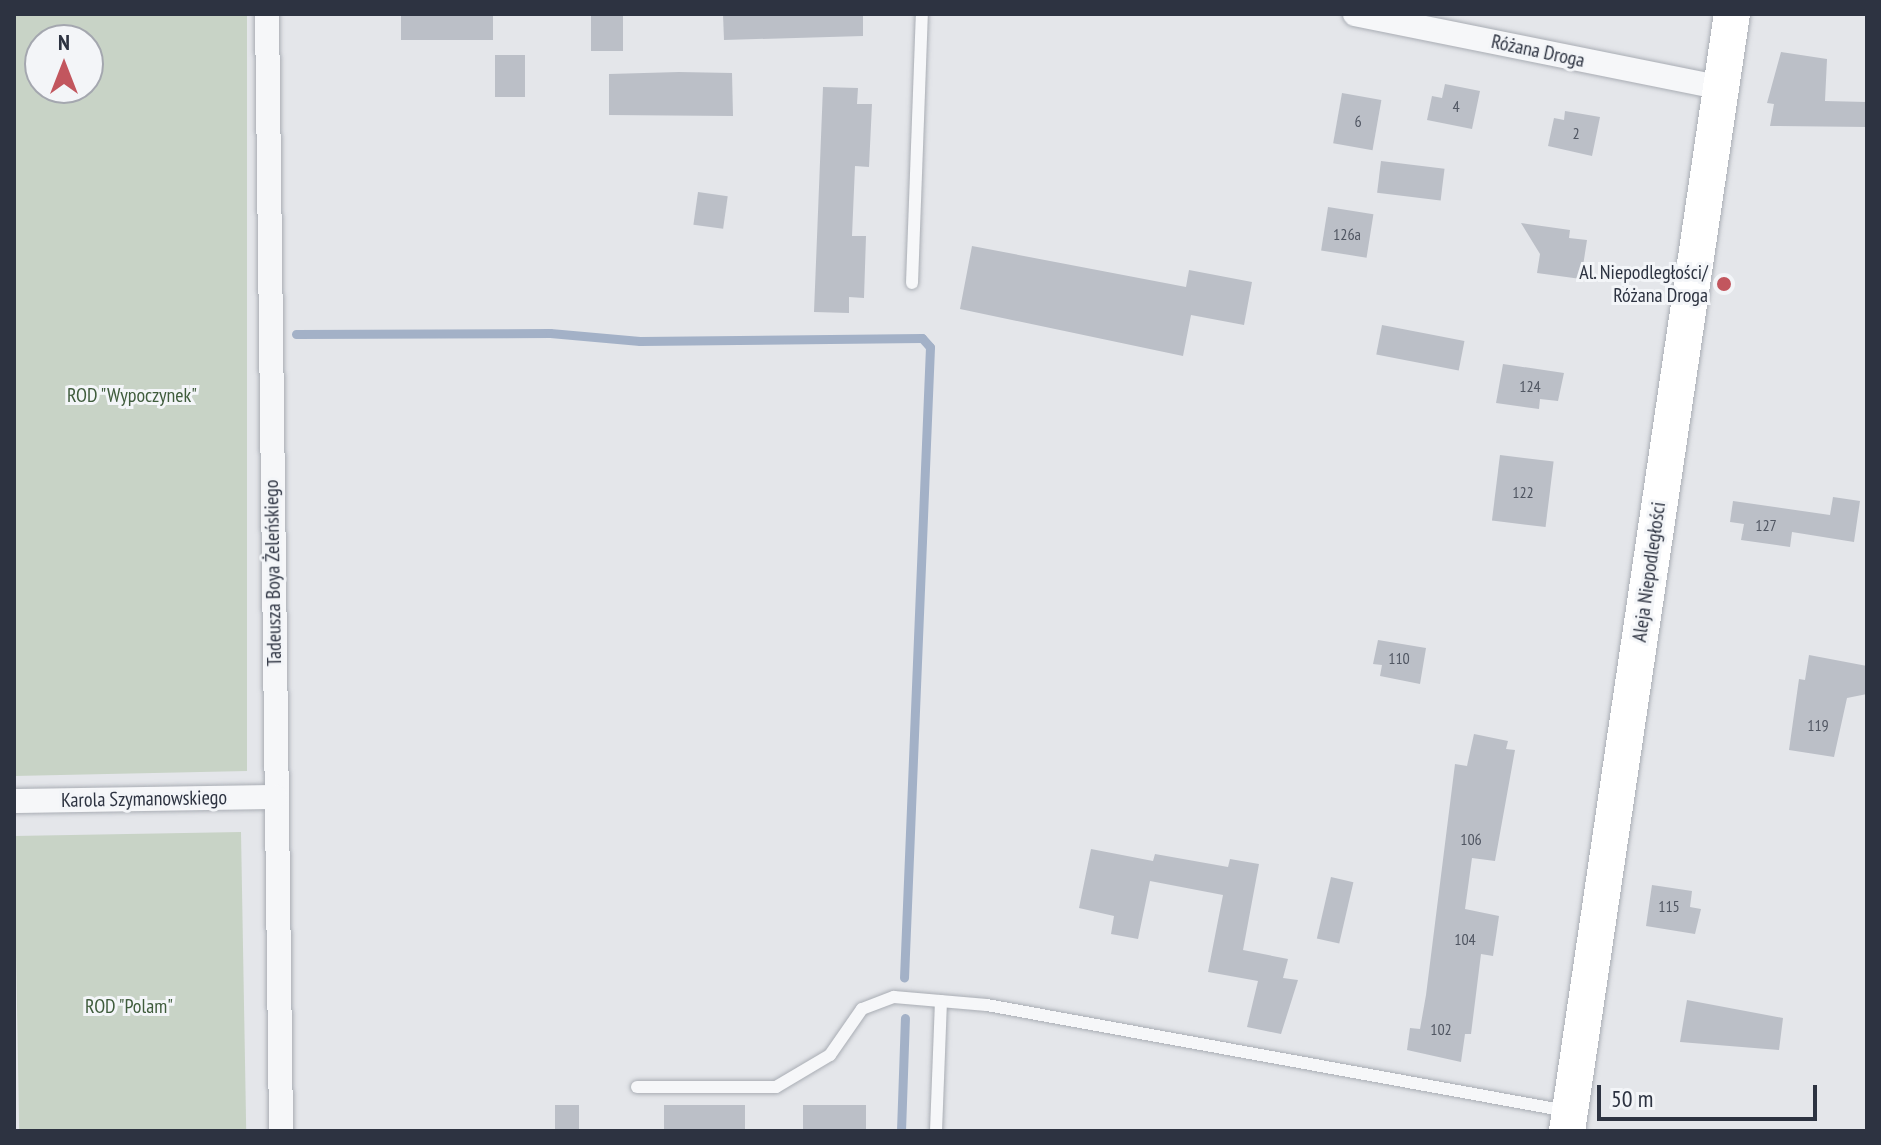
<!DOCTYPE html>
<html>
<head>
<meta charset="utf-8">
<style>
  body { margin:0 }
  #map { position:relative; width:1881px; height:1145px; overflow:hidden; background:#e4e6ea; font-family:"PT Sans Narrow",sans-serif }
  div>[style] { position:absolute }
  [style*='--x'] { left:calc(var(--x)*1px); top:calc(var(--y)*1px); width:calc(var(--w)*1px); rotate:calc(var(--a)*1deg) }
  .green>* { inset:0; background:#c8d3c6; transform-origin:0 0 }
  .stream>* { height:9px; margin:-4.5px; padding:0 4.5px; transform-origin:4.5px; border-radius:4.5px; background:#a3b1c7 }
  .building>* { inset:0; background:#bbbfc7; transform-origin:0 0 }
  .roads { filter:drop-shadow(0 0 2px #a9adb4) drop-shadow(0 0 2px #a9adb4) }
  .lane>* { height:12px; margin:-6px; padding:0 6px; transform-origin:6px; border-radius:6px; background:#f6f7f9 }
  .street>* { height:24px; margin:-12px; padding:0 12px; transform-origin:12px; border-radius:12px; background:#f6f7f9 }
  .secondary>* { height:36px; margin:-18px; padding:0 18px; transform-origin:18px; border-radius:18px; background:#fff }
  .dots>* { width:22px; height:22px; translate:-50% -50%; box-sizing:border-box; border:4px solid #f3f5f8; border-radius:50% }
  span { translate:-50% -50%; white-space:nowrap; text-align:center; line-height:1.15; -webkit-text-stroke:6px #f3f5f8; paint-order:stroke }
  .number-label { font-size:16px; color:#505662 }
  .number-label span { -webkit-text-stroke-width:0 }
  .street-label { font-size:20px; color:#2d3341 }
  .poi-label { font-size:20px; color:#2d3341 }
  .right { translate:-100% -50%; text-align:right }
  .park-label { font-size:20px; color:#3f5c3c }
  .frame { position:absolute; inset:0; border:16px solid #2d3341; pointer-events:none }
  .north { position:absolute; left:24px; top:24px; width:80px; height:80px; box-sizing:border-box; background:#f3f5f8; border:2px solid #a4a7af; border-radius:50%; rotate:0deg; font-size:22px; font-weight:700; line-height:32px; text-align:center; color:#2d3341 }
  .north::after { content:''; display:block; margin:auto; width:28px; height:36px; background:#c2565e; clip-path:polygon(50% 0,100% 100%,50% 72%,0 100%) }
  .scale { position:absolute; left:1597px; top:1085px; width:220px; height:36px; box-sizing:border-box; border:4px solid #2d3341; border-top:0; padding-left:10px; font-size:24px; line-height:28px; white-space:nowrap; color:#2d3341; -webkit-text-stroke:6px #f3f5f8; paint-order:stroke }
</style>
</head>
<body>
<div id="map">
  <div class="green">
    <div style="clip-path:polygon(evenodd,14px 14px,247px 14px,247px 771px,14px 776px,14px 14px,40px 40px,88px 40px,88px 88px,40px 88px,40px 40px)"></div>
    <div style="left:241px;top:832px;width:299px;height:227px;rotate:89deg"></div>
  </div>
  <div class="stream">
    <div style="--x:296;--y:334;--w:254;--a:-0.2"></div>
    <div style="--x:550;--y:333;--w:90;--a:5.1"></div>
    <div style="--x:640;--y:341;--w:282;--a:-0.6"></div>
    <div style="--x:922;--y:338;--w:12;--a:48"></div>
    <div style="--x:930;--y:347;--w:631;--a:92.36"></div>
    <div style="--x:901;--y:1131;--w:113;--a:-88"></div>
  </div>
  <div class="building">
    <div style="left:401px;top:14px;width:92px;height:26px"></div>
    <div style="left:591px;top:14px;width:32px;height:37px"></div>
    <div style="clip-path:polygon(723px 14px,863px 14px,863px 36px,724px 40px)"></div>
    <div style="clip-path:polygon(1781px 52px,1827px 59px,1825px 101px,1867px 102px,1867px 127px,1770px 126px,1774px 104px,1767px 103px)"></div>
    <div style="left:495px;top:55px;width:30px;height:42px"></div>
    <div style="clip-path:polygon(679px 72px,732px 73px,733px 116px,609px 115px,609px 74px)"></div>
    <div style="clip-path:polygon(1445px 84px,1480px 91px,1472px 129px,1427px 120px,1432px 96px,1442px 98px)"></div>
    <div style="clip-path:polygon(823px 87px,858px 88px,857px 104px,872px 104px,869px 167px,855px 166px,852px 236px,866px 236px,864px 298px,849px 297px,849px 313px,814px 312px)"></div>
    <div style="left:1342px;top:93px;width:40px;height:51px;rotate:10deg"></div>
    <div style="clip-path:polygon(1565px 111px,1600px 117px,1592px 156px,1548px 146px,1554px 118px,1564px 120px)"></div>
    <div style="left:1381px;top:161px;width:64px;height:32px;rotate:7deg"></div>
    <div style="left:698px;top:192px;width:30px;height:33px;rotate:8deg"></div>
    <div style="left:1328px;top:207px;width:46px;height:44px;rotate:9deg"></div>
    <div style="clip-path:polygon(1521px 223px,1570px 230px,1569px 238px,1587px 240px,1581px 279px,1537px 273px,1540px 254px)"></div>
    <div style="clip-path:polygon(972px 246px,1186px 287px,1189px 270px,1252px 282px,1244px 325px,1191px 315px,1183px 356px,960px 309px)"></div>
    <div style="left:1382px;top:325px;width:84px;height:30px;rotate:11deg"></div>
    <div style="clip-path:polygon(1503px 364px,1564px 373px,1558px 401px,1540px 399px,1539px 409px,1496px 403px)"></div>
    <div style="left:1500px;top:455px;width:54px;height:66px;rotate:7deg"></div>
    <div style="clip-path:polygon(1833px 497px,1860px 501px,1854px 542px,1792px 532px,1790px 547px,1741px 540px,1744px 524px,1730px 522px,1733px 501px,1830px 515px)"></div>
    <div style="clip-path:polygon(1378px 640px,1426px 648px,1420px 684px,1380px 676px,1382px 665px,1373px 664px)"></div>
    <div style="clip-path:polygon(1809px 655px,1867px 666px,1867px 694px,1847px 698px,1834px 757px,1789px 750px,1799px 679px,1805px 680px)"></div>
    <div style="clip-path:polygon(1474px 734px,1508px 741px,1506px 749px,1515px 750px,1495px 861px,1472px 858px,1465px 909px,1499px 916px,1493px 956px,1481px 954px,1471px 1034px,1465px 1034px,1461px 1062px,1407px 1050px,1410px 1028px,1420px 1029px,1426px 995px,1455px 764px,1467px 766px)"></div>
    <div style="clip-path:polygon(1091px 849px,1153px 861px,1155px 854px,1228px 867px,1230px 859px,1259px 864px,1243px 950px,1288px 959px,1283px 978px,1298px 980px,1281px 1034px,1247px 1027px,1258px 981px,1208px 972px,1223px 895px,1150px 881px,1138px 939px,1111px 934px,1114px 916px,1079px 908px)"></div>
    <div style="left:1331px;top:877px;width:23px;height:63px;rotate:13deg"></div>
    <div style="clip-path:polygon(1652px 885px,1692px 891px,1690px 907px,1701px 909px,1695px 934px,1646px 926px)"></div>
    <div style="clip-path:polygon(1687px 1000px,1783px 1018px,1779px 1050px,1680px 1042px)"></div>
    <div style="left:555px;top:1105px;width:24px;height:26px"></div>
    <div style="left:745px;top:1105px;width:26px;height:81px;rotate:90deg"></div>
    <div style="left:866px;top:1105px;width:26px;height:63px;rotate:90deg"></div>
  </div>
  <div class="roads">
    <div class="lane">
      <div style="--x:912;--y:283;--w:269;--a:-87.9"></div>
      <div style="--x:637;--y:1087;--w:139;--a:0"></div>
      <div style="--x:776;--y:1087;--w:63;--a:-30.7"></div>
      <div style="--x:830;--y:1055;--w:56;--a:-55.2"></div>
      <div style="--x:862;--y:1009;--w:34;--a:-21"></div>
      <div style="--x:894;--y:997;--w:93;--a:4.9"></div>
      <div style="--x:987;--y:1005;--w:590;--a:10.36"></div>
      <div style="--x:936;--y:1131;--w:130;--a:-87.8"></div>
    </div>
    <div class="street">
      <div style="--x:267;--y:14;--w:1117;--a:89.28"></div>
      <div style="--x:1355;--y:14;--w:373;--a:11.4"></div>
      <div style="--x:14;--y:801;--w:261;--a:-0.9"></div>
    </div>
    <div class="secondary">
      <div style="--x:1567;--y:1131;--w:1129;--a:-81.6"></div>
    </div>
  </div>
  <div class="dots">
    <div style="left:1724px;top:284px;background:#c2565e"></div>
  </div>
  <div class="number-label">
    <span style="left:1456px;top:106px">4</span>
    <span style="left:1358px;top:121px">6</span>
    <span style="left:1576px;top:133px">2</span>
    <span style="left:1347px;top:234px">126a</span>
    <span style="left:1530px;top:386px">124</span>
    <span style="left:1523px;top:492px">122</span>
    <span style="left:1766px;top:525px">127</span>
    <span style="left:1399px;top:658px">110</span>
    <span style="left:1818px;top:725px">119</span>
    <span style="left:1471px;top:839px">106</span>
    <span style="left:1669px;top:906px">115</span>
    <span style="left:1465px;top:939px">104</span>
    <span style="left:1441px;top:1029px">102</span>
  </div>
  <div class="street-label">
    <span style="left:1538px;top:51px;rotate:12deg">Różana Droga</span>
    <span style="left:1649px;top:572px;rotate:-82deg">Aleja Niepodległości</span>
    <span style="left:273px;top:573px;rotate:-91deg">Tadeusza Boya Żeleńskiego</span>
    <span style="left:144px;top:799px;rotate:-1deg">Karola Szymanowskiego</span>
  </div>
  <div class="poi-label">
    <span class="right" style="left:1708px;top:284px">Al. Niepodległości/<br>Różana Droga</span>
  </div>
  <div class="park-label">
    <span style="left:132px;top:395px">ROD "Wypoczynek"</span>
    <span style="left:129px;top:1006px">ROD "Polam"</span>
  </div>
  <div class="frame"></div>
  <div class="north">N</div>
  <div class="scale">50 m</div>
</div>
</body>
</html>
